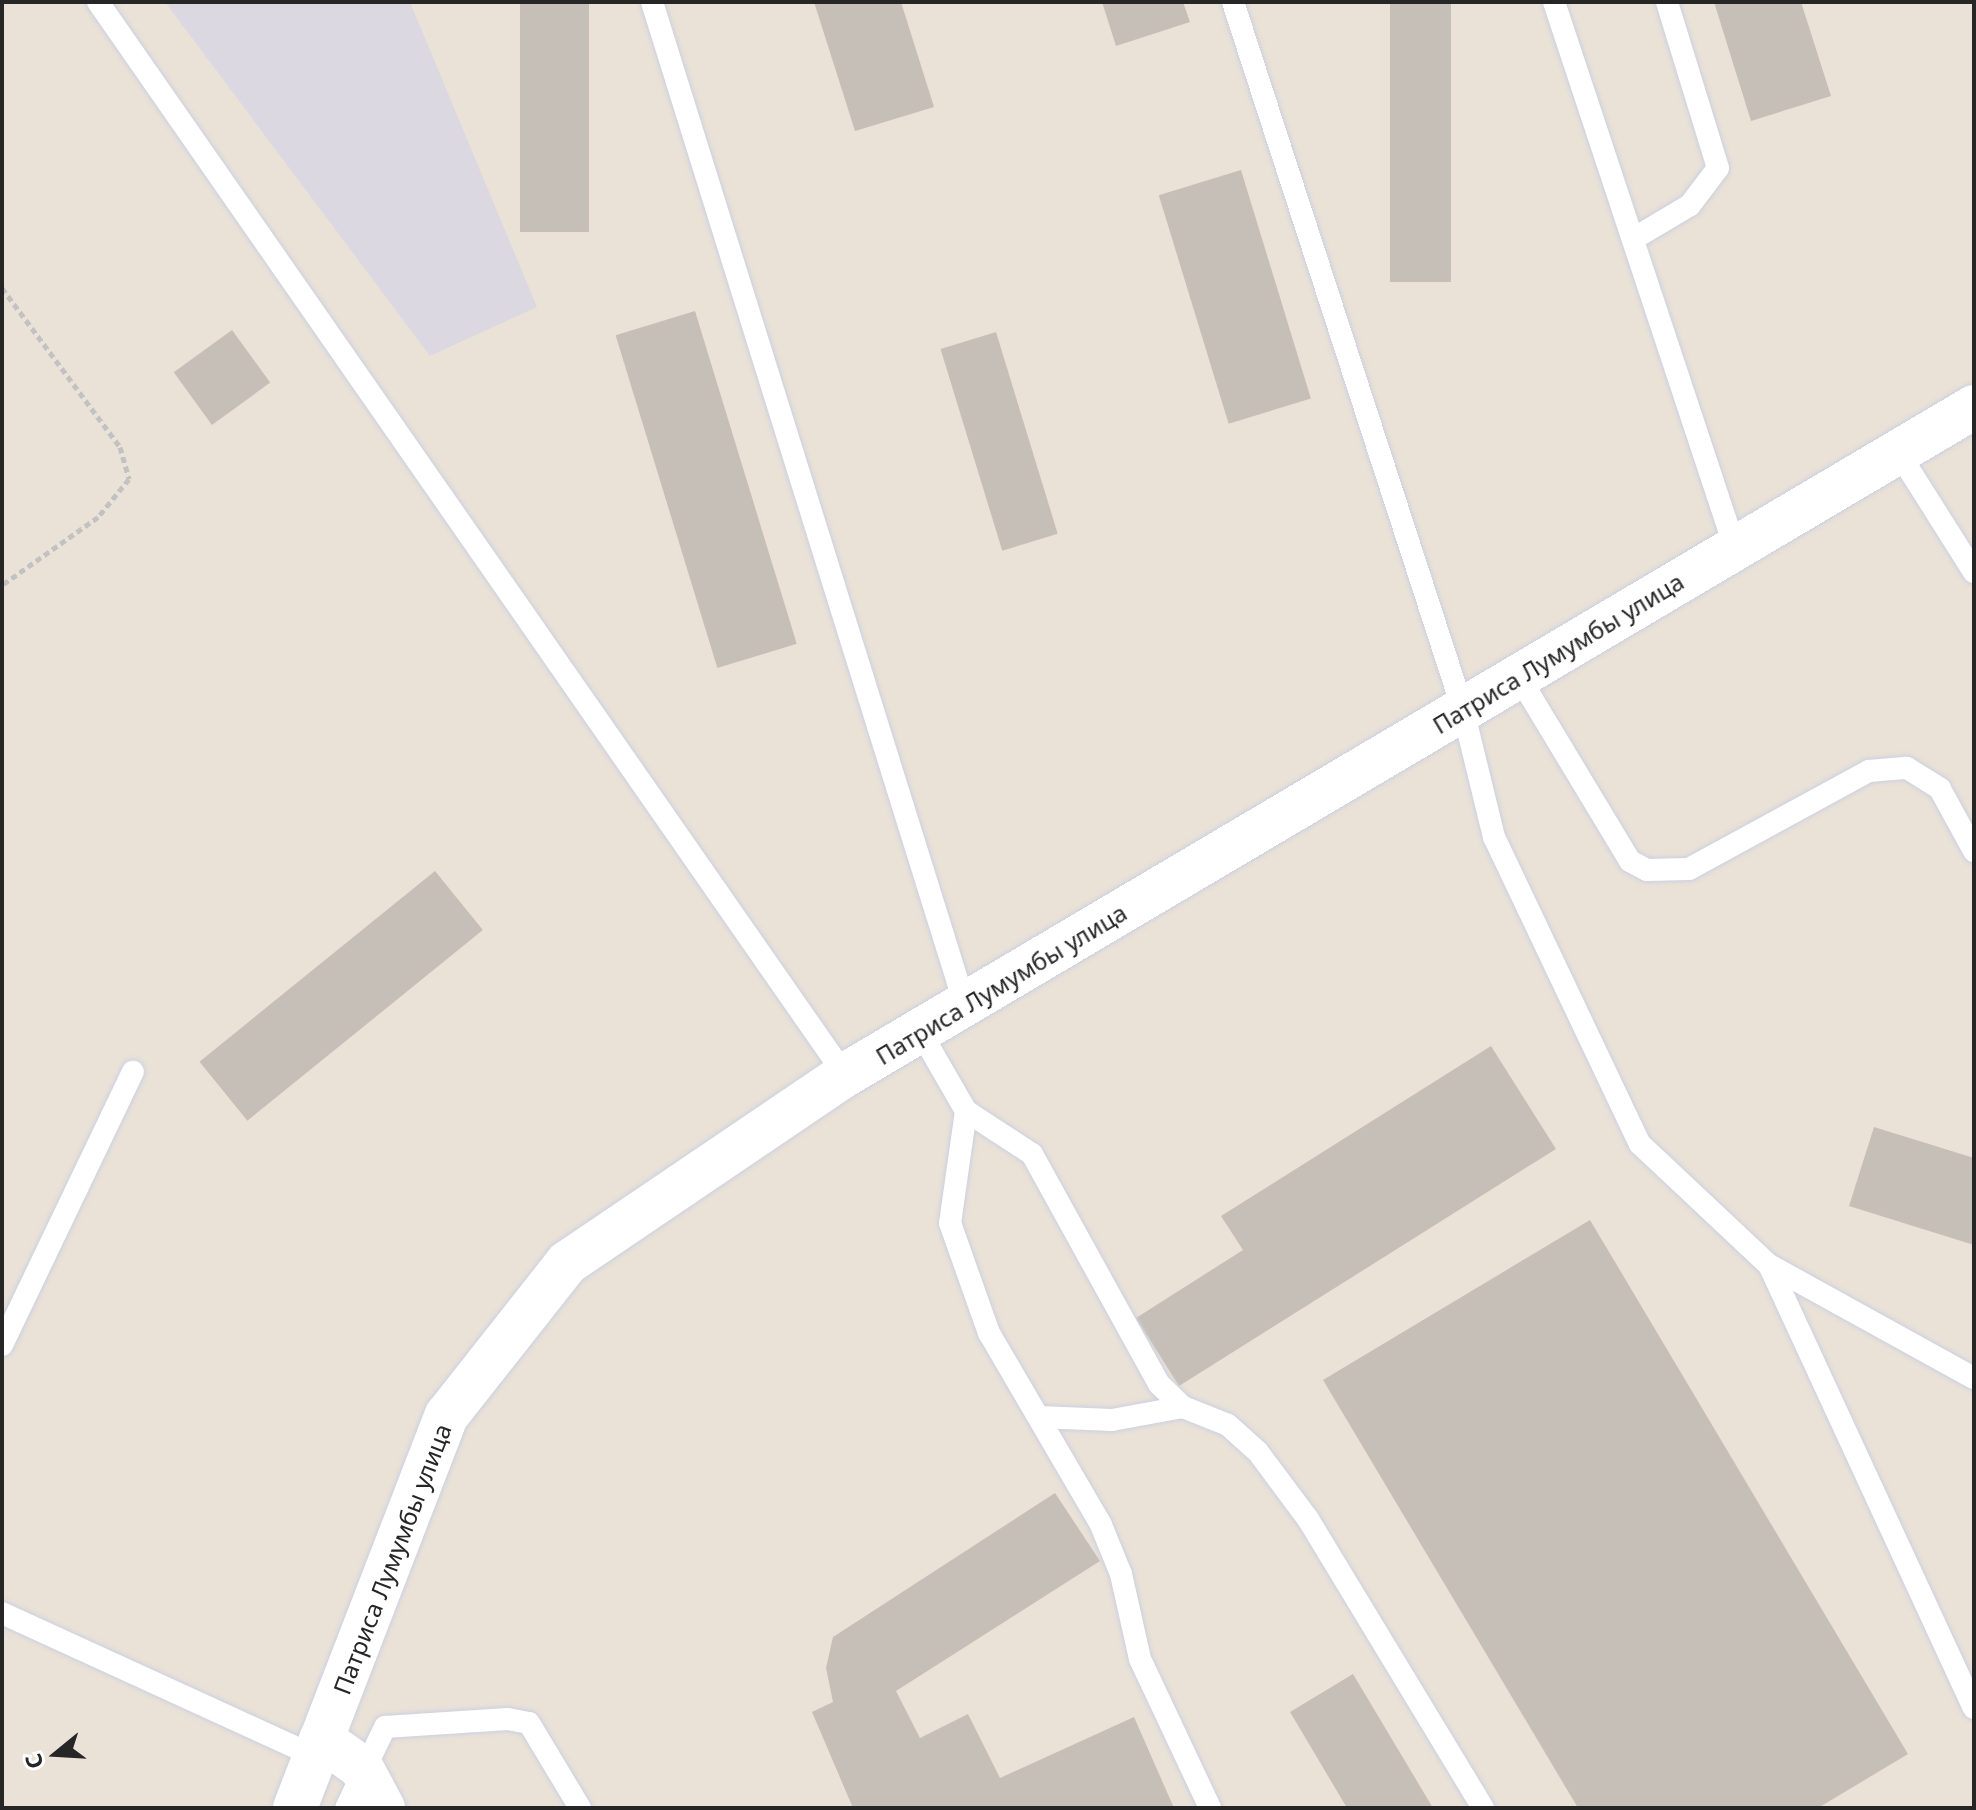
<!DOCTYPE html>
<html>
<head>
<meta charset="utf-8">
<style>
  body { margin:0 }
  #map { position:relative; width:1976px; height:1810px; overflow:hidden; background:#eae2d7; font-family:"Noto Sans",sans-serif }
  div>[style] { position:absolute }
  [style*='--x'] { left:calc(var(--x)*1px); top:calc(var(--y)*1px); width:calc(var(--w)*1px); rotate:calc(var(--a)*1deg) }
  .industrial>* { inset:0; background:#dbd8e2 }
  .building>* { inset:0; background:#c5bfb7; transform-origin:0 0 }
  .path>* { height:5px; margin-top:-2.5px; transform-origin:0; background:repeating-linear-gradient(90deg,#c2c2c2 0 6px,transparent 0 10px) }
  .roads { filter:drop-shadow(0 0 2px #ccd0e0) drop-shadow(0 0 2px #ccd0e0) }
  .service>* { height:22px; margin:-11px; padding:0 11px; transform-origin:11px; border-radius:11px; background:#fff }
  .minor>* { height:44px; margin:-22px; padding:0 22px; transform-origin:22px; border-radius:22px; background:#fff }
  .tertiary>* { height:44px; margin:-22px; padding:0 22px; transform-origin:22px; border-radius:22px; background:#fff }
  span { translate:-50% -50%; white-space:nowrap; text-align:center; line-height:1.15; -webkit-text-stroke:8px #fff; paint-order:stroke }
  .street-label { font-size:24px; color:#262626 }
  .frame { position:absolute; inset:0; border:4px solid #262626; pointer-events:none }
  .north { position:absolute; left:16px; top:1714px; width:80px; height:80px; -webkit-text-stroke:6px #fff; paint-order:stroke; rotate:252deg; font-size:22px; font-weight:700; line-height:32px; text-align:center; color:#262626 }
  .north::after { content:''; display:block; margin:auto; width:28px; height:36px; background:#262626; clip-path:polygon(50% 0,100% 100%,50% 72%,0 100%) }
</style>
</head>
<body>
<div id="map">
  <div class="industrial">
    <div style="clip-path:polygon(165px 2px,410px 2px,537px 307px,430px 356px)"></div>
  </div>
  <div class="building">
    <div style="left:520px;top:2px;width:69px;height:230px"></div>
    <div style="clip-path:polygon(814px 2px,901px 2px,934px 107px,855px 131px)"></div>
    <div style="clip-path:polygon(1102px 2px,1183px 2px,1190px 22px,1116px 46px)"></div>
    <div style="left:1390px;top:2px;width:61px;height:280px"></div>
    <div style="clip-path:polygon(1714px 2px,1801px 2px,1831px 96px,1751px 121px)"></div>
    <div style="left:1241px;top:170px;width:239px;height:86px;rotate:73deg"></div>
    <div style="left:695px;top:311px;width:348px;height:83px;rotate:73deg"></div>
    <div style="left:232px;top:330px;width:65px;height:72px;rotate:54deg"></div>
    <div style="left:996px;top:332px;width:211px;height:58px;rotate:73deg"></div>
    <div style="left:435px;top:871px;width:76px;height:303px;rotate:51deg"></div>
    <div style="clip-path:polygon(1491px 1046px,1556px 1149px,1179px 1386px,1136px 1318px,1243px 1250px,1221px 1216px)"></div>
    <div style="clip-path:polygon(1874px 1127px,1974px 1158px,1974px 1245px,1849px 1206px)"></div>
    <div style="clip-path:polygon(1590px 1220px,1908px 1754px,1818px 1808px,1578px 1808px,1323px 1380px)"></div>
    <div style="clip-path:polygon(1055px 1493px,1100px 1561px,896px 1691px,920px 1738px,968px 1714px,1000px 1778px,1134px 1717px,1174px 1808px,853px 1808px,812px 1712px,833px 1702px,826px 1668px,833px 1637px)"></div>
    <div style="clip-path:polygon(1353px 1674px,1433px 1808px,1347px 1808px,1290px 1712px)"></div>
  </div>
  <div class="path">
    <div style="--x:2;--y:288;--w:198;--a:53.4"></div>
    <div style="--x:120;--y:447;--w:33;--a:74"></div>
    <div style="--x:129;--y:479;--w:49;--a:129.2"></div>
    <div style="--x:98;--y:517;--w:118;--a:144.7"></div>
  </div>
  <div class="roads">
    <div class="service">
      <div style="--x:98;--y:2;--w:1307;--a:55.16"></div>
      <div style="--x:652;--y:2;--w:1051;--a:72.67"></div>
      <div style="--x:1233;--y:2;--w:744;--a:72"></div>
      <div style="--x:1463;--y:710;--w:131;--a:76.3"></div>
      <div style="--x:1494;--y:837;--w:340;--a:64.6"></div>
      <div style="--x:1640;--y:1144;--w:177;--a:43.2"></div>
      <div style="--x:1769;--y:1265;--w:234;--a:28.9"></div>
      <div style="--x:1554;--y:2;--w:575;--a:71.66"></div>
      <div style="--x:1633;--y:239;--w:66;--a:-30.8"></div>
      <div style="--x:1690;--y:205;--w:46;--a:-52.9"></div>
      <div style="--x:1718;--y:168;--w:174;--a:-107.1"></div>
      <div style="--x:1898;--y:452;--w:142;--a:57.7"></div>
      <div style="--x:1519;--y:677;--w:215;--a:58.9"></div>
      <div style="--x:1630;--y:861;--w:19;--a:28"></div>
      <div style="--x:1647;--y:870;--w:42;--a:-1.4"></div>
      <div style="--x:1689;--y:869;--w:205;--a:-28.6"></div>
      <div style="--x:1869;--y:771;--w:38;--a:-5"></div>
      <div style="--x:1907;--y:768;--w:39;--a:32"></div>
      <div style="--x:1940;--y:789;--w:71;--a:61.3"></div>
      <div style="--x:921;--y:1033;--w:90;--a:60"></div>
      <div style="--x:966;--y:1111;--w:113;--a:98.1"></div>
      <div style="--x:950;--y:1223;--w:117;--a:70.5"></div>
      <div style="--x:989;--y:1333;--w:222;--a:59.7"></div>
      <div style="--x:1101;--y:1525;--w:53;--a:67.8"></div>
      <div style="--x:1121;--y:1574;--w:87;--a:77.4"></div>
      <div style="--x:1140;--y:1659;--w:165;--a:64.8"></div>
      <div style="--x:966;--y:1111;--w:79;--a:33.1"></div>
      <div style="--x:1032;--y:1154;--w:263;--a:61.1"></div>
      <div style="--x:1159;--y:1384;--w:33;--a:44"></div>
      <div style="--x:1183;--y:1407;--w:48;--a:21.8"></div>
      <div style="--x:1228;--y:1425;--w:40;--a:42"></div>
      <div style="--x:1258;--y:1452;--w:84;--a:53.3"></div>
      <div style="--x:1308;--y:1519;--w:338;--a:58.8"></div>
      <div style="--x:1769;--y:1265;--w:488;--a:65.2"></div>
      <div style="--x:2;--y:1345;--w:303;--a:-64.4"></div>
      <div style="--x:1039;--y:1417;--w:73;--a:2.4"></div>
      <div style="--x:1112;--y:1420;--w:72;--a:-10.4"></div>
      <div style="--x:2;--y:1613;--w:344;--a:24.6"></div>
      <div style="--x:346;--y:1808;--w:90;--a:-64.3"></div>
      <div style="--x:385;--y:1727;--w:123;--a:-3.7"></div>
      <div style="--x:508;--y:1719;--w:21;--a:11"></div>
      <div style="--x:529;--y:1723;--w:99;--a:59"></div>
    </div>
    <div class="minor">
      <div style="--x:321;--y:1739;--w:49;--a:35"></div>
      <div style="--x:361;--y:1767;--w:47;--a:61.8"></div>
    </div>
    <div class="tertiary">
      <div style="--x:295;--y:1808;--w:421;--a:-68.9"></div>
      <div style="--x:447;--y:1415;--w:194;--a:-51.7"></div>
      <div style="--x:567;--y:1263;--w:336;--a:-34.1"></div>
      <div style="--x:845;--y:1075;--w:1312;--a:-30.61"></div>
    </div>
  </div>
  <div class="street-label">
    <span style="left:1558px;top:653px;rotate:-31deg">Патриса Лумумбы улица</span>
    <span style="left:1001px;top:984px;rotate:-31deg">Патриса Лумумбы улица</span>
    <span style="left:392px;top:1559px;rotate:-69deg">Патриса Лумумбы улица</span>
  </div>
  <div class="frame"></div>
  <div class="north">С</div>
</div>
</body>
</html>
